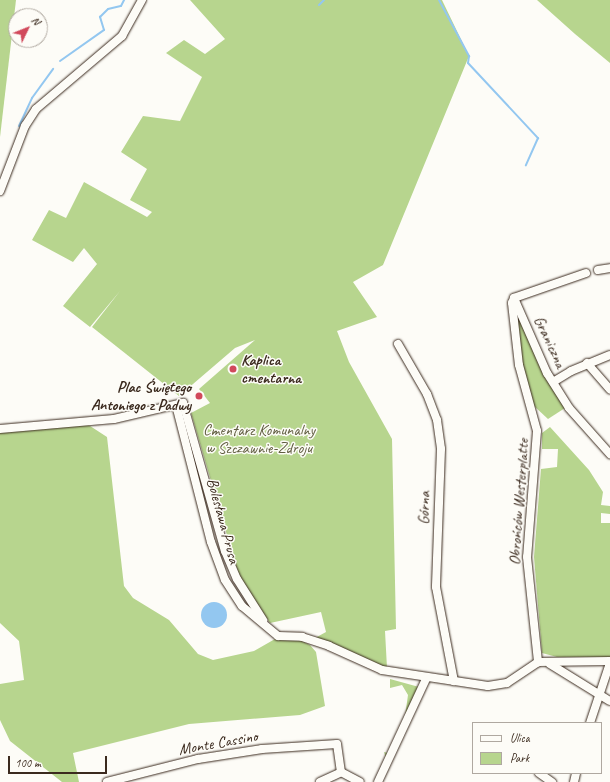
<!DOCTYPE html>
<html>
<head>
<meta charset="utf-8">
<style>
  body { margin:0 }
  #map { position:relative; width:610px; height:782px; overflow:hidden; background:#fdfcf7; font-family:Caveat,sans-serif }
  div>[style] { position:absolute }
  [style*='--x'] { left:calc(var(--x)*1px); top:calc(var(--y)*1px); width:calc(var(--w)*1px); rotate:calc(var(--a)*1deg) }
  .green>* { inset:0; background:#b7d58e }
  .water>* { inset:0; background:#93c7f0 }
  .round { border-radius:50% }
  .stream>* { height:2px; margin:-1px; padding:0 1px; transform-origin:1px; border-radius:1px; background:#93c7f0 }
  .roads { filter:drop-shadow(0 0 1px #3b2a1e) drop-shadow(0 0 1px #3b2a1e) }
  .minor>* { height:8px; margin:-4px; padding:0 4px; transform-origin:4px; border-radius:4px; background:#fdfcf7 }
  .dots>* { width:11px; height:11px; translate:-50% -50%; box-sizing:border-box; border:2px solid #fdfcf7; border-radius:50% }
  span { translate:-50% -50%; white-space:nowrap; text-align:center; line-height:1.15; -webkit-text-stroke:3px #fdfcf7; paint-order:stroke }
  .street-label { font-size:16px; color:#3b2a1e }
  .poi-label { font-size:16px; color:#3b2a1e; font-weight:700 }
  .left { translate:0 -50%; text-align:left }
  .right { translate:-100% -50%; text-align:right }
  .park-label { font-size:16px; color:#605d40 }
  .legend { position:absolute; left:472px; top:722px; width:130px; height:52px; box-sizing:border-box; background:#fdfcf7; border:1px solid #afa8a0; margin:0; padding:5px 7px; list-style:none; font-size:12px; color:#3b2a1e }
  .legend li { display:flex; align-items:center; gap:8px; height:20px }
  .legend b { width:20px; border:1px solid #afa8a0 }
  .north { position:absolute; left:8px; top:8px; width:40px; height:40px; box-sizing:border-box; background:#fdfcf7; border:1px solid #afa8a0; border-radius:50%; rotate:47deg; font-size:11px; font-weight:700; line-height:16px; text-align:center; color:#3b2a1e }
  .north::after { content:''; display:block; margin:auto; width:14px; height:18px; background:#d1495b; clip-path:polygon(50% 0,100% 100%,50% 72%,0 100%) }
  .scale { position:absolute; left:8px; top:756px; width:99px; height:18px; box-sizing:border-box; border:2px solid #3b2a1e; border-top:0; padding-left:5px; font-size:12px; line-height:14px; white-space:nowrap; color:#3b2a1e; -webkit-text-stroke:3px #fdfcf7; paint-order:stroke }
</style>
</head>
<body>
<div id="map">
  <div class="green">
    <div style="clip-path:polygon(0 0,16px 0,0 137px)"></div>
    <div style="clip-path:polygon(190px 0,442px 0,469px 56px,383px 265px,353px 282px,377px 317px,337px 331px,349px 362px,392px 439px,396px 629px,385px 631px,387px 668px,315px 638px,326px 632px,321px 612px,270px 623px,239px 576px,191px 413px,210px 403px,199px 389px,255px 340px,235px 348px,179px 396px,92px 327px,120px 291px,90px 327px,63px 306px,97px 264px,84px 248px,73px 262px,32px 240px,49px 210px,66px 218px,84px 182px,147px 217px,152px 212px,130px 200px,147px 169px,121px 152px,143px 116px,180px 121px,202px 77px,166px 53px,184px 40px,205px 54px,225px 39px)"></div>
    <div style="clip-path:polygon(537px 0,610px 0,610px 63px,575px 34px)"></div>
    <div style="clip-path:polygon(515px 306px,565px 408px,548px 419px,534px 406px,521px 360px)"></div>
    <div style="clip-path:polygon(87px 424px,107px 437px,124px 586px,133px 598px,169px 620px,198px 654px,213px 660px,254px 651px,275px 639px,300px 640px,310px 645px,316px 652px,325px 706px,300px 715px,189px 724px,73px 753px,79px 782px,62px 782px,10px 741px,0 720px,0 684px,24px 680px,19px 641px,0 623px,0 431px)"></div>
    <div style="clip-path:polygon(550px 427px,589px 470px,603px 492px,601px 505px,610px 506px,610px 514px,601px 513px,601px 523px,610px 523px,610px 657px,557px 657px,542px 653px,534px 557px,541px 469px,557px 467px,558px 449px,542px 449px,542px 433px)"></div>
    <div style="clip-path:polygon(390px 679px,419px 687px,388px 757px,386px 758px,384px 752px,388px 753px,405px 716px,408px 695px,402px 685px,390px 688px)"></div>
  </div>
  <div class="water">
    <div class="round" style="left:201px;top:602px;width:26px;height:26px"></div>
  </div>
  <div class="stream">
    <div style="--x:439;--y:0;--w:64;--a:61.8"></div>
    <div style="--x:469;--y:56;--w:7;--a:98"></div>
    <div style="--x:468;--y:63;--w:103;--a:47"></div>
    <div style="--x:538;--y:138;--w:30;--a:114"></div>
    <div style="--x:319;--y:5;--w:7;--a:-45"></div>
    <div style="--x:60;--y:61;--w:54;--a:-35.2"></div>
    <div style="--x:104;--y:30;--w:14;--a:-107"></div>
    <div style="--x:100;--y:17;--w:11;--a:-45"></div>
    <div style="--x:108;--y:9;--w:13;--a:-13"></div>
    <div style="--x:121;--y:6;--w:7;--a:-63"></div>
    <div style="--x:19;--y:126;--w:31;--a:-65"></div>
    <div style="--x:32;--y:98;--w:36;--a:-54"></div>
  </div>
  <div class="roads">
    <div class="minor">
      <div style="--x:0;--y:191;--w:70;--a:-69"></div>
      <div style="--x:25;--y:126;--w:20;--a:-57"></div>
      <div style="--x:36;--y:109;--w:113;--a:-40.3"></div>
      <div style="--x:122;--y:36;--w:41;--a:-60.9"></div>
      <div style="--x:598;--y:270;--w:12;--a:-9"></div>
      <div style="--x:586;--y:273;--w:76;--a:160.9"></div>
      <div style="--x:514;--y:298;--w:82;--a:66.3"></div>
      <div style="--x:547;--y:373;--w:41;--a:57.8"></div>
      <div style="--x:569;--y:408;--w:62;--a:48.3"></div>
      <div style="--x:514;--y:298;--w:5;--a:112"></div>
      <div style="--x:512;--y:303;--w:62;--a:83.6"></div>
      <div style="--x:519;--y:365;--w:68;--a:74.7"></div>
      <div style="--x:537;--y:431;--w:126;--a:94.5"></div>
      <div style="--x:527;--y:557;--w:106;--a:84"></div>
      <div style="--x:398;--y:344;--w:58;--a:59.9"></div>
      <div style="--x:427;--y:394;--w:28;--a:69"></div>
      <div style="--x:437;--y:420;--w:29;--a:82"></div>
      <div style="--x:441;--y:449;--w:138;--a:92.1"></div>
      <div style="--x:436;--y:587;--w:96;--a:79.2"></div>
      <div style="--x:587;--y:363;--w:35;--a:49"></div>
      <div style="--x:553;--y:382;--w:21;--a:-31"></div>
      <div style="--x:571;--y:371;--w:42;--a:-22.3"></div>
      <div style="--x:176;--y:405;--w:141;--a:75.7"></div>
      <div style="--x:211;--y:542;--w:40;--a:69.8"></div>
      <div style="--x:225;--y:580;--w:31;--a:57"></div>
      <div style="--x:242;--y:606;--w:47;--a:39.8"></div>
      <div style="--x:278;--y:636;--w:24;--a:2"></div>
      <div style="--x:302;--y:637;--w:28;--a:18"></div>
      <div style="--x:329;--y:646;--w:58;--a:24.4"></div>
      <div style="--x:382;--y:670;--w:107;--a:8.6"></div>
      <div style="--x:488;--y:686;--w:19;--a:-9"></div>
      <div style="--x:507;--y:683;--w:37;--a:-34"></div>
      <div style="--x:538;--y:662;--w:72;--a:-0.8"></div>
      <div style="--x:0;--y:429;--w:114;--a:-5"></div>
      <div style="--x:114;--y:419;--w:71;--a:-13.1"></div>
      <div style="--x:183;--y:403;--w:154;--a:74.2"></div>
      <div style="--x:225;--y:551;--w:30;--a:67"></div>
      <div style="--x:237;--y:579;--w:49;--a:57.6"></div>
      <div style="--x:550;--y:664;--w:70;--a:31.7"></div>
      <div style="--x:590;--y:723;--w:63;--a:-71.6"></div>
      <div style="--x:539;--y:773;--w:16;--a:35"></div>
      <div style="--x:107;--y:782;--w:94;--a:-14.2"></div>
      <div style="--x:198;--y:759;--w:65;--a:-8.9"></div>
      <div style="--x:262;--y:749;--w:75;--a:-3.8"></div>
      <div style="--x:337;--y:744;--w:28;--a:82"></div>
      <div style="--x:341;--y:772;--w:21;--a:28"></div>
      <div style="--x:320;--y:782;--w:23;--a:-25"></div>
      <div style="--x:378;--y:782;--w:114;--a:-65"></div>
      <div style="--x:574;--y:782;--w:9;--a:-77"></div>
    </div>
  </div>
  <div class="dots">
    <div style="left:233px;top:369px;background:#d1495b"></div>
    <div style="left:199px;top:396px;background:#d1495b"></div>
  </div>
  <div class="street-label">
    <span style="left:550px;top:342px;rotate:65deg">Graniczna</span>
    <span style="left:519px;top:502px;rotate:-86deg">Obrońców Westerplatte</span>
    <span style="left:424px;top:508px;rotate:-88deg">Górna</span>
    <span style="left:223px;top:521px;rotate:75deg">Bolesława Prusa</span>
    <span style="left:218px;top:743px;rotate:-10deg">Monte Cassino</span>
  </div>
  <div class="poi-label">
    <span class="left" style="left:241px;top:369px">Kaplica<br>cmentarna</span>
    <span class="right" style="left:191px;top:396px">Plac Świętego<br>Antoniego z Padwy</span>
  </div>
  <div class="park-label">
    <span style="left:259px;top:439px">Cmentarz Komunalny<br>w Szczawnie-Zdroju</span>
  </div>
  <ul class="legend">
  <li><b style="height:5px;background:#fdfcf7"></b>Ulica</li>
  <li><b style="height:11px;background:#b7d58e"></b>Park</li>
  </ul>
  <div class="north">N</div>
  <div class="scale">100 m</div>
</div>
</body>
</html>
